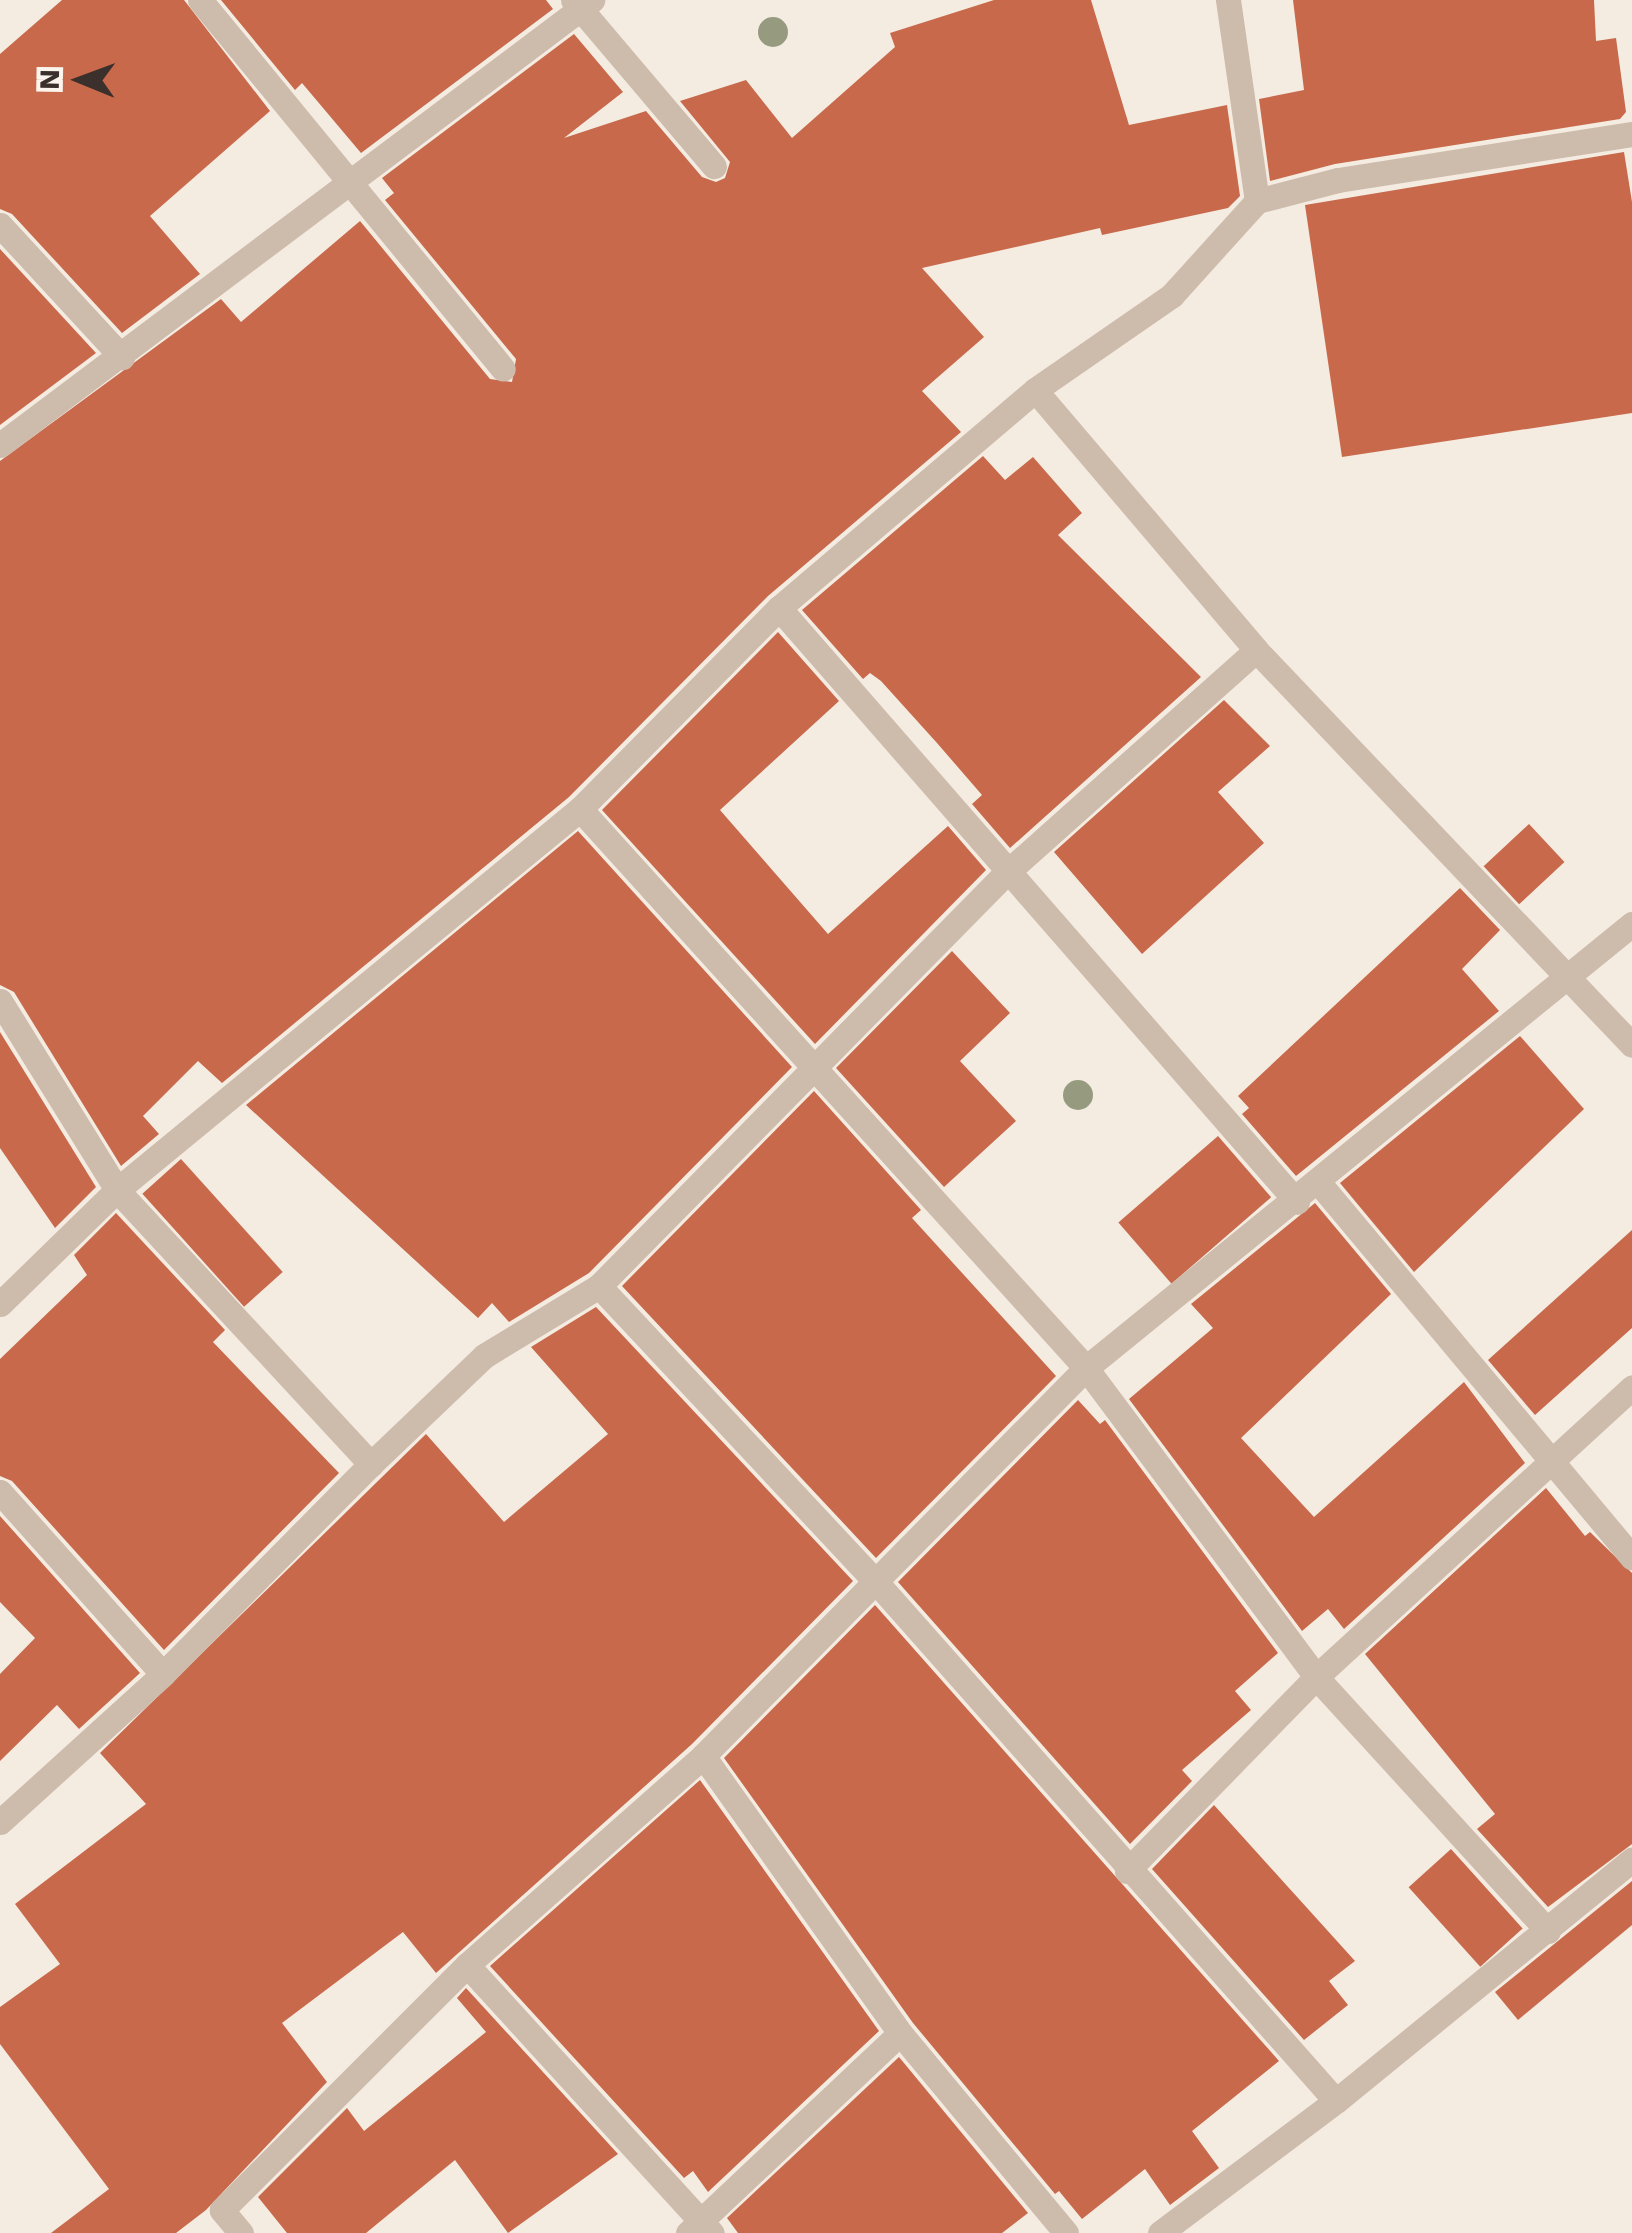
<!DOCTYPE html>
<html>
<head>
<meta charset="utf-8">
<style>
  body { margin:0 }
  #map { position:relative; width:1632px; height:2233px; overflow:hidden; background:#f4ebe1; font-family:"Work Sans",sans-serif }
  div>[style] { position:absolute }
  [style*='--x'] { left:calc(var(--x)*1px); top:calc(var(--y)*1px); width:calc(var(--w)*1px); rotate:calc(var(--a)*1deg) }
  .building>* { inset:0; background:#c8694b; transform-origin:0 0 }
  .minor>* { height:25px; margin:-12.5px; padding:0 12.5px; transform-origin:12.5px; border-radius:12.5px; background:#cdbbac }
  .trees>* { width:30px; height:30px; margin:-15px; border-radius:50%; background:#969b7f }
  span { translate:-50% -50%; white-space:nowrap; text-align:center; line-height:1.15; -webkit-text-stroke:8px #fbf5ee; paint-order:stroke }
  .north { position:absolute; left:30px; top:30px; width:100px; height:100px; -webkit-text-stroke:8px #fbf5ee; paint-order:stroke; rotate:271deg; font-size:28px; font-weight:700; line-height:40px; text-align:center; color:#3b302b }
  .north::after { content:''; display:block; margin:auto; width:35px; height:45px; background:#3b302b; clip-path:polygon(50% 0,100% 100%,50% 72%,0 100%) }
</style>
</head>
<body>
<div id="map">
  <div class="building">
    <div style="clip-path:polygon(62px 0,184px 0,270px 111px,150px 216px,200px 274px,122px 333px,12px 214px,0 209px,0 54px)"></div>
    <div style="clip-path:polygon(221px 0,546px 0,553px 9px,361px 153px,302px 83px,295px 90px)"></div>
    <div style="clip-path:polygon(994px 0,1091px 0,1129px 125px,1227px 105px,1240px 196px,1228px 208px,1102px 235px,1100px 228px,922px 268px,984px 337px,922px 391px,961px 432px,768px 596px,569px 797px,222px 1083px,198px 1061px,143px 1116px,159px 1134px,121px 1166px,14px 992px,0 985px,0 461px,221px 299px,241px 322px,360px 221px,490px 379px,512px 382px,516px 359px,385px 200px,394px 193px,382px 178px,574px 34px,623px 92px,564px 138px,646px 111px,702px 177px,716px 182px,725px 178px,730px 162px,680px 101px,746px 80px,792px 138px,895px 47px,890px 33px)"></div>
    <div style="clip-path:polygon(1293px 0,1594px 0,1596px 41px,1616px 38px,1626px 112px,1620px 119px,1335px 164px,1270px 181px,1259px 99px,1304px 90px)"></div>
    <div style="clip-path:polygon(1624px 152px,1632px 202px,1632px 413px,1342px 457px,1305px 205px)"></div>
    <div style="clip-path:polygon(0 249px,96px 353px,0 425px)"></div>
    <div style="clip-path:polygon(983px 456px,1005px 480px,1033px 457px,1082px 513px,1058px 535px,1201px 677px,1010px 848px,972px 804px,982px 795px,937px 743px,881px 681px,870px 673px,863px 679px,802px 610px)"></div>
    <div style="clip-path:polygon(778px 632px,839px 701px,720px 810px,828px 934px,948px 826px,986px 870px,815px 1044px,602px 810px)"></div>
    <div style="clip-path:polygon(1224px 700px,1270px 746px,1218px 792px,1264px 843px,1142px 954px,1054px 852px)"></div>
    <div style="left:1529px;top:824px;width:52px;height:62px;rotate:47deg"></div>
    <div style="clip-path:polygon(578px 831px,792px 1067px,589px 1273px,509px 1322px,492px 1303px,478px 1318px,246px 1105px)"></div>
    <div style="clip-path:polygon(1460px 888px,1500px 930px,1462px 969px,1499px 1011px,1296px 1176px,1242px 1114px,1249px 1108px,1238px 1096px)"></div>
    <div style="clip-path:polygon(952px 951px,1010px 1013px,960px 1061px,1016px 1121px,944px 1187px,836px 1068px)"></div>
    <div style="clip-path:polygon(0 1032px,96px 1187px,55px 1228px,0 1148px)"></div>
    <div style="clip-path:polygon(1520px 1036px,1584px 1109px,1414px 1272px,1340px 1183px)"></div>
    <div style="clip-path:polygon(814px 1091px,921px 1210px,912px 1218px,1056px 1376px,876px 1558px,622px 1286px)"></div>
    <div style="left:1218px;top:1136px;width:81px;height:132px;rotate:49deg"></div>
    <div style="left:181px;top:1159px;width:152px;height:52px;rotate:48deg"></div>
    <div style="clip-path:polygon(1315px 1203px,1391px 1294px,1241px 1438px,1314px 1517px,1464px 1382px,1525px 1463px,1344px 1629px,1328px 1609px,1302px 1631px,1129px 1399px,1213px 1328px,1191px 1304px)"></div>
    <div style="clip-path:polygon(116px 1213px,225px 1330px,213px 1342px,339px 1473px,164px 1650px,12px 1481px,0 1476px,0 1359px,87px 1275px,74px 1255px)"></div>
    <div style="clip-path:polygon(1632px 1230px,1632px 1328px,1535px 1415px,1488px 1360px)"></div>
    <div style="clip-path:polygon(596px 1307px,853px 1581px,692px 1744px,436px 1973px,403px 1932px,282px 2023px,327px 2082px,206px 2210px,176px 2233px,51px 2233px,109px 2189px,0 2044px,0 2007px,60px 1964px,15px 1904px,146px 1804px,100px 1753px,426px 1434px,504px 1522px,608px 1434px,531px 1347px)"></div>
    <div style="clip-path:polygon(1078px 1400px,1100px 1424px,1105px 1420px,1278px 1653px,1235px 1691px,1251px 1710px,1182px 1770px,1192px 1781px,1130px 1844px,898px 1582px)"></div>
    <div style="clip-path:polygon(1546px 1488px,1585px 1536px,1590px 1532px,1632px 1573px,1632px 1844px,1548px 1907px,1477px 1829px,1495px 1814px,1365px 1654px)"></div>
    <div style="clip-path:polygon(0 1516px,140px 1673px,79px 1729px,57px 1705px,0 1761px,0 1674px,35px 1638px,0 1602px)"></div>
    <div style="clip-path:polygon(875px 1605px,1279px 2061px,1192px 2131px,1219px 2168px,1170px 2205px,1145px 2169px,1082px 2219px,1059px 2191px,1055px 2194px,913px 2023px,724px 1758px)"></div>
    <div style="clip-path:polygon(700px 1780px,879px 2031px,708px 2192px,693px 2171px,684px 2178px,490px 1966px)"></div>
    <div style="clip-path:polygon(1214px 1805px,1355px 1961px,1329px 1981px,1348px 2005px,1304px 2040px,1152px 1869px)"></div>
    <div style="left:1451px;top:1849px;width:107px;height:57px;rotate:48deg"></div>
    <div style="clip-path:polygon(1632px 1881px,1632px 1925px,1518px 2020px,1495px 1992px)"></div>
    <div style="clip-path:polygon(466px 1988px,618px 2154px,508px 2233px,455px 2160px,366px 2233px,287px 2233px,258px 2197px,347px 2108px,364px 2131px,486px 2032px,457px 1998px)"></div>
    <div style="clip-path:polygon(899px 2057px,1028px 2213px,1002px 2233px,738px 2233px,727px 2218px)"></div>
  </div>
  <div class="minor">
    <div style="--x:200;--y:0;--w:477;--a:50.6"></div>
    <div style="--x:573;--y:0;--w:218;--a:49.7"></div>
    <div style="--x:1228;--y:0;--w:203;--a:81.8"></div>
    <div style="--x:0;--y:225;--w:180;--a:47.3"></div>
    <div style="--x:1035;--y:390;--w:341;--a:49.6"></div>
    <div style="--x:1256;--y:650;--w:545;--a:46.41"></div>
    <div style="--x:0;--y:445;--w:741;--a:-36.93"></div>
    <div style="--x:779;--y:608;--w:788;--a:48.91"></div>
    <div style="--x:580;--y:809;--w:754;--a:47.85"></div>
    <div style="--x:1086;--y:1368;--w:385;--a:53.3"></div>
    <div style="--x:1316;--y:1677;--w:344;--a:47.6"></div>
    <div style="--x:0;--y:1001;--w:222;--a:58.2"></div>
    <div style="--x:117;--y:1190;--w:374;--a:47.2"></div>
    <div style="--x:371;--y:1464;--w:156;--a:-43.7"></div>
    <div style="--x:484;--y:1356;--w:135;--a:-31.3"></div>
    <div style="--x:599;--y:1286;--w:578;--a:-45.42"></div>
    <div style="--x:1005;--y:874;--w:336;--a:-41.7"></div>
    <div style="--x:1319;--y:1183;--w:488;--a:50.1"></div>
    <div style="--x:599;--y:1286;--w:407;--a:46.9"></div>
    <div style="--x:877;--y:1583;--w:692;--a:48.46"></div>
    <div style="--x:1336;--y:2101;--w:382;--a:-39.2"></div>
    <div style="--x:0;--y:1304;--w:163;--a:-44.3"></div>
    <div style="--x:117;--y:1190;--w:600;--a:-39.45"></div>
    <div style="--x:580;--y:809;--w:283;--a:-45.3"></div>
    <div style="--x:779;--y:608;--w:336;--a:-40.4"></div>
    <div style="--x:1035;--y:390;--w:167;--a:-34.7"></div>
    <div style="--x:1172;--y:295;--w:127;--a:-47.9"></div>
    <div style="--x:1257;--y:201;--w:84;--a:-14.5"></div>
    <div style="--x:1338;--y:180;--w:298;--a:-8.9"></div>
    <div style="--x:0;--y:1492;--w:244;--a:48.2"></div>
    <div style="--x:0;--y:1822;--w:220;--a:-42.2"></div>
    <div style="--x:163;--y:1674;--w:296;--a:-45.3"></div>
    <div style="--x:1127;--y:1871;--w:271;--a:-45.7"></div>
    <div style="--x:1316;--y:1677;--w:429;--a:-42.5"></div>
    <div style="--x:467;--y:1965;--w:363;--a:47.6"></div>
    <div style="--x:900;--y:2033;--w:260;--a:50.3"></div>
    <div style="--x:241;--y:2233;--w:30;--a:-130"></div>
    <div style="--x:222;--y:2210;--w:346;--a:-45"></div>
    <div style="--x:467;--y:1965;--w:315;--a:-41.5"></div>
    <div style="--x:688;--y:2233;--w:291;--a:-43.3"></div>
    <div style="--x:900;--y:2033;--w:340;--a:-125.4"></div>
    <div style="--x:703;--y:1756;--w:545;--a:-45.37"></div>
    <div style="--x:1086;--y:1368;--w:704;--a:-39.12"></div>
    <div style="--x:1160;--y:2233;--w:220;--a:-36.9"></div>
  </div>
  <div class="trees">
    <div style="left:773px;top:32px"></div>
    <div style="left:1078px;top:1095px"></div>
  </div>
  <div class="north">N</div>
</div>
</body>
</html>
